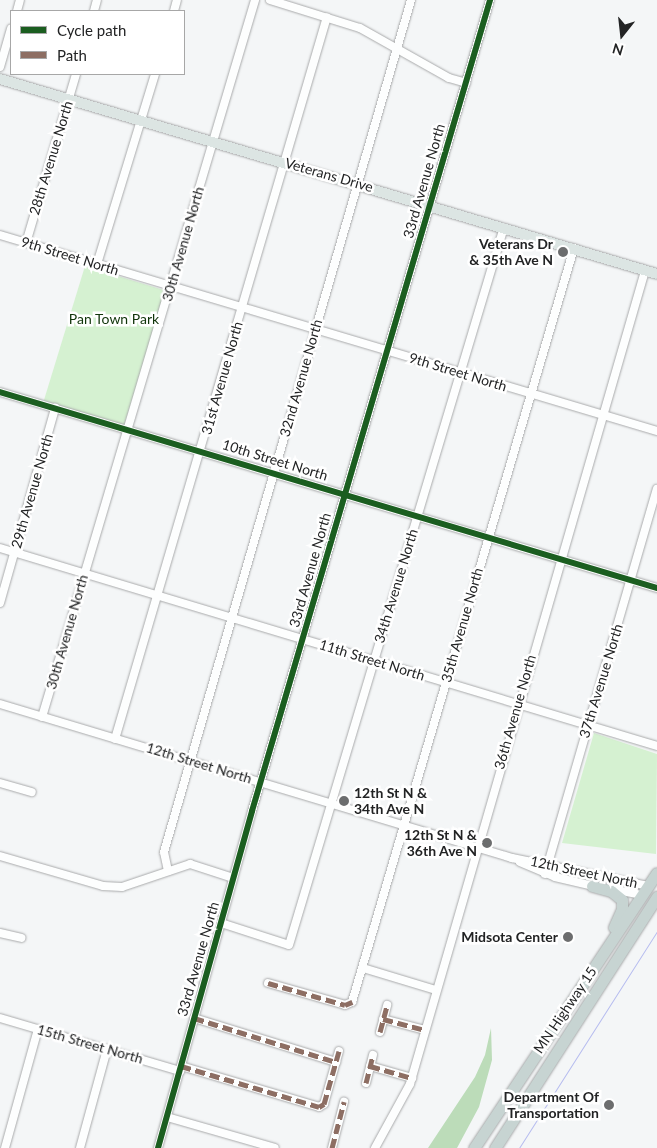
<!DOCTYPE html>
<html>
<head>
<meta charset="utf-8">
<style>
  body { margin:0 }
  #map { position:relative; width:657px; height:1148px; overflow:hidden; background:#f4f6f7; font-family:Lato,sans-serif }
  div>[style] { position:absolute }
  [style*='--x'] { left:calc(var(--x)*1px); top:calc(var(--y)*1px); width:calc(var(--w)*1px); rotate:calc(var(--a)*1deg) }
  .green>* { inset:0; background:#d5f1d1; transform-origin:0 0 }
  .forest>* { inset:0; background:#bcdcb9 }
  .stream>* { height:1px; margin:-0.5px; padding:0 0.5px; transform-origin:0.5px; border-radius:0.5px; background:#b6bcef }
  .roads { filter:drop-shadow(0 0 1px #a9aaab) drop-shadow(0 0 1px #a9aaab) }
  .minor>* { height:8px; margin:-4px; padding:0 4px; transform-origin:4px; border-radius:4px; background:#fdfefe }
  .major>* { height:10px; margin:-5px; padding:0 5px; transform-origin:5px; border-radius:5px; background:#dce5e3 }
  .highway>* { height:11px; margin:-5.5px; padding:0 5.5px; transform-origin:5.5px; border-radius:5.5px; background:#c7d4d2 }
  .quiet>* { height:5px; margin-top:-2.5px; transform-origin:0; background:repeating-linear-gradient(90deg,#8d6e63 0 10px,transparent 0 15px) }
  .cycleway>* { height:6px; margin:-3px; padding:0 3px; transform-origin:3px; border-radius:3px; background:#1b5e20 }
  .dots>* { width:14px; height:14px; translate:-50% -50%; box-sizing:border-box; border:2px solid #fff; border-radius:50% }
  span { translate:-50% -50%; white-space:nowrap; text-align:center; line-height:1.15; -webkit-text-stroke:5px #fff; paint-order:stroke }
  .street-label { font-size:14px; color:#222324 }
  .poi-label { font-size:14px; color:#222324; font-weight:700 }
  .right { translate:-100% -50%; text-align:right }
  .left { translate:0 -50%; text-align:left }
  .park-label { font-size:14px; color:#10350a }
  .legend { position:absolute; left:10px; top:10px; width:175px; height:65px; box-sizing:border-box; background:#fff; border:1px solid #a7a7a7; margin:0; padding:6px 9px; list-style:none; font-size:15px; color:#222324 }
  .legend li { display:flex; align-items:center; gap:10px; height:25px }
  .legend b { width:25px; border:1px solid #a7a7a7 }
  .north { position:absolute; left:597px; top:10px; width:50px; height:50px; -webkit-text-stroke:4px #fff; paint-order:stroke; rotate:196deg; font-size:14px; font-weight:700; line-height:20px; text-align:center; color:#222324 }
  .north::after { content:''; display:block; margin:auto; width:18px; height:22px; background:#222324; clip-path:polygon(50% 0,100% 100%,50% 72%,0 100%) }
</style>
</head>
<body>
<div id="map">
  <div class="green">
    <div style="left:85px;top:266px;width:84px;height:141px;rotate:17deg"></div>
    <div style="clip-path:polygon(594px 733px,657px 754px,656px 854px,562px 843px)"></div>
  </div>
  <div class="forest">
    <div style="clip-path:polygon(491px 1028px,492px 1060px,479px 1107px,457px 1148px,428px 1148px,475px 1077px,485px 1055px)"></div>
  </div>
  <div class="stream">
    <div style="--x:519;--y:1148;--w:257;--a:-57.5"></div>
  </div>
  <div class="roads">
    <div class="minor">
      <div style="--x:270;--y:0;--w:94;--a:17.3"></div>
      <div style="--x:360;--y:28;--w:102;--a:29.3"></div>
      <div style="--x:449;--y:78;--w:18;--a:16"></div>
      <div style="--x:17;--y:11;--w:11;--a:-75"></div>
      <div style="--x:94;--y:11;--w:11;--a:-75"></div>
      <div style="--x:174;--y:11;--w:11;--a:-75"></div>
      <div style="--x:0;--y:67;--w:40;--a:-74"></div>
      <div style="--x:0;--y:235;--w:686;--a:16.61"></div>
      <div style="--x:26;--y:243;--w:176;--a:-73.5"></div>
      <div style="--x:97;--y:264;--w:199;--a:-73"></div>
      <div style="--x:0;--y:392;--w:686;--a:16.61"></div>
      <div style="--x:0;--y:548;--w:686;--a:16.77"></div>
      <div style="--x:0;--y:603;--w:203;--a:-74.2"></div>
      <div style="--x:0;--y:704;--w:535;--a:16.74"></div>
      <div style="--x:512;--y:858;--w:139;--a:11.6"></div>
      <div style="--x:42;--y:717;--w:748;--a:-73.45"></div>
      <div style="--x:115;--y:739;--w:752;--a:-73.64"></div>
      <div style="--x:0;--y:783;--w:33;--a:16"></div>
      <div style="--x:0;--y:856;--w:107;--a:16.2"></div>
      <div style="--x:103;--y:886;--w:19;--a:3"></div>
      <div style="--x:122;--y:887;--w:72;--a:-18.7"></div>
      <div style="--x:190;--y:864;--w:45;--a:18"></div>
      <div style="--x:520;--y:862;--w:38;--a:23"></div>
      <div style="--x:555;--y:877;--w:43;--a:13.4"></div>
      <div style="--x:168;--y:871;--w:19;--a:-102"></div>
      <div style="--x:164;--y:852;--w:887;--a:-73.83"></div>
      <div style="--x:545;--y:874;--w:401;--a:-73.8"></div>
      <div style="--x:611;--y:889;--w:32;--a:11"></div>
      <div style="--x:221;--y:923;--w:71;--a:17.9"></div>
      <div style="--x:289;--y:945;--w:749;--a:-73.33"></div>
      <div style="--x:0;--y:933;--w:22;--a:13"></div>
      <div style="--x:363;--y:968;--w:76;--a:16.8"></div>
      <div style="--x:268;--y:983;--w:80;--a:15.9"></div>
      <div style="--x:345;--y:1005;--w:8;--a:-23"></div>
      <div style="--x:352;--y:1002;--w:786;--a:-73.59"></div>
      <div style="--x:0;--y:1018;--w:188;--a:16.4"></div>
      <div style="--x:194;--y:1018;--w:149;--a:17.2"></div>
      <div style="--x:383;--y:1019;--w:43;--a:14.7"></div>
      <div style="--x:380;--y:1032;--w:28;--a:-75"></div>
      <div style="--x:181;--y:1066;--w:144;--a:16.5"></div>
      <div style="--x:319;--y:1107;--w:6;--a:-31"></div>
      <div style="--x:324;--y:1104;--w:55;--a:-74.2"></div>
      <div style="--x:370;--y:1066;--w:44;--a:15.9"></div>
      <div style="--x:366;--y:1083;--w:29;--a:-76"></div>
      <div style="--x:167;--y:1117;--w:112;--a:16"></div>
      <div style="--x:5;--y:1148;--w:123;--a:-74.5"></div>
      <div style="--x:80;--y:1148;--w:103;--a:-74.7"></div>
      <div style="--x:158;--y:1148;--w:350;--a:-74.4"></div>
      <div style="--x:252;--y:811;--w:845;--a:-73.64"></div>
      <div style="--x:332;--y:1148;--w:48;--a:-75.4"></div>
      <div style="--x:375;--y:1148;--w:73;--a:-61.3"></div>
      <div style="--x:410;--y:1084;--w:846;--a:-73.88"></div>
    </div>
    <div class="major">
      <div style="--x:0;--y:79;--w:685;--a:16.53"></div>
    </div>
    <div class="highway">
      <div style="--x:592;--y:886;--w:20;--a:15"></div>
      <div style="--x:611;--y:891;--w:14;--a:39"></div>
      <div style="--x:622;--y:900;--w:9;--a:90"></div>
      <div style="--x:622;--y:909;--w:20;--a:114"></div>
      <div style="--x:474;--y:1148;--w:330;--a:-56.4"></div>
      <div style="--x:495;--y:1148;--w:299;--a:-57.2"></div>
    </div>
  </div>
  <div class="quiet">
    <div style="--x:268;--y:983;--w:80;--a:15.9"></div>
    <div style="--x:345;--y:1005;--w:8;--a:-23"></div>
    <div style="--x:194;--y:1018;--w:149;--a:17.2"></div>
    <div style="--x:383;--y:1019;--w:43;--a:14.7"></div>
    <div style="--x:380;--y:1032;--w:28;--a:-75"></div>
    <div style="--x:181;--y:1066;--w:144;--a:16.5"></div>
    <div style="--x:319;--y:1107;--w:6;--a:-31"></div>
    <div style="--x:324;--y:1104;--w:55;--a:-74.2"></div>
    <div style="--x:370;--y:1066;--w:44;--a:15.9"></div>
    <div style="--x:366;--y:1083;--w:29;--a:-76"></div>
    <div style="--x:332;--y:1148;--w:48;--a:-75.4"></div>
  </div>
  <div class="cycleway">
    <div style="--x:0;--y:392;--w:686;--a:16.61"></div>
    <div style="--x:158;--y:1148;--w:350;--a:-74.4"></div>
    <div style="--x:252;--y:811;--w:845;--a:-73.64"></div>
  </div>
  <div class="dots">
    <div style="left:563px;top:252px;background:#6c6d6e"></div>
    <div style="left:344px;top:801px;background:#6c6d6e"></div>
    <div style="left:487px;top:843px;background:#6c6d6e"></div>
    <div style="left:568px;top:937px;background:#6c6d6e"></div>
    <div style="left:609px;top:1105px;background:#6c6d6e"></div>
  </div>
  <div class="street-label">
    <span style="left:51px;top:158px;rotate:-73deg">28th Avenue North</span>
    <span style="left:329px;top:175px;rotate:16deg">Veterans Drive</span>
    <span style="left:424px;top:181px;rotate:-74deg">33rd Avenue North</span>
    <span style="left:183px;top:244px;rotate:-74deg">30th Avenue North</span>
    <span style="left:70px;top:256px;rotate:17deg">9th Street North</span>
    <span style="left:458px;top:372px;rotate:17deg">9th Street North</span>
    <span style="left:222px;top:378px;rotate:-74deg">31st Avenue North</span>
    <span style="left:301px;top:378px;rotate:-74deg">32nd Avenue North</span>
    <span style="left:275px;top:460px;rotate:17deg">10th Street North</span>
    <span style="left:32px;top:491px;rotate:-74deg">29th Avenue North</span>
    <span style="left:310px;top:570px;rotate:-74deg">33rd Avenue North</span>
    <span style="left:396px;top:586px;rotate:-73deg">34th Avenue North</span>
    <span style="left:462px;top:625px;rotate:-74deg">35th Avenue North</span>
    <span style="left:67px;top:632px;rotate:-74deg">30th Avenue North</span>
    <span style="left:372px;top:660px;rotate:17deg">11th Street North</span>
    <span style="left:601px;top:681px;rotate:-73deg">37th Avenue North</span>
    <span style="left:515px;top:712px;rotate:-74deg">36th Avenue North</span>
    <span style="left:199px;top:763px;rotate:17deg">12th Street North</span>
    <span style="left:584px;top:872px;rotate:12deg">12th Street North</span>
    <span style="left:198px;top:959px;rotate:-74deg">33rd Avenue North</span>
    <span style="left:565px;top:1010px;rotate:-56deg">MN Highway 15</span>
    <span style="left:90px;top:1044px;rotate:16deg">15th Street North</span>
  </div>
  <div class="poi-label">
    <span class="right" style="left:553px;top:252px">Veterans Dr<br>&amp; 35th Ave N</span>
    <span class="left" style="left:354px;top:801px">12th St N &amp;<br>34th Ave N</span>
    <span class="right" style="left:477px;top:843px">12th St N &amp;<br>36th Ave N</span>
    <span class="right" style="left:558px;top:937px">Midsota Center</span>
    <span class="right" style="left:599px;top:1105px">Department Of<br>Transportation</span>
  </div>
  <div class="park-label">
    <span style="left:114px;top:319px">Pan Town Park</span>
  </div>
  <ul class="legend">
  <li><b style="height:6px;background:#1b5e20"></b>Cycle path</li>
  <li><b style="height:6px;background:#8d6e63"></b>Path</li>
  </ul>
  <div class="north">N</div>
</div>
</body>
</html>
